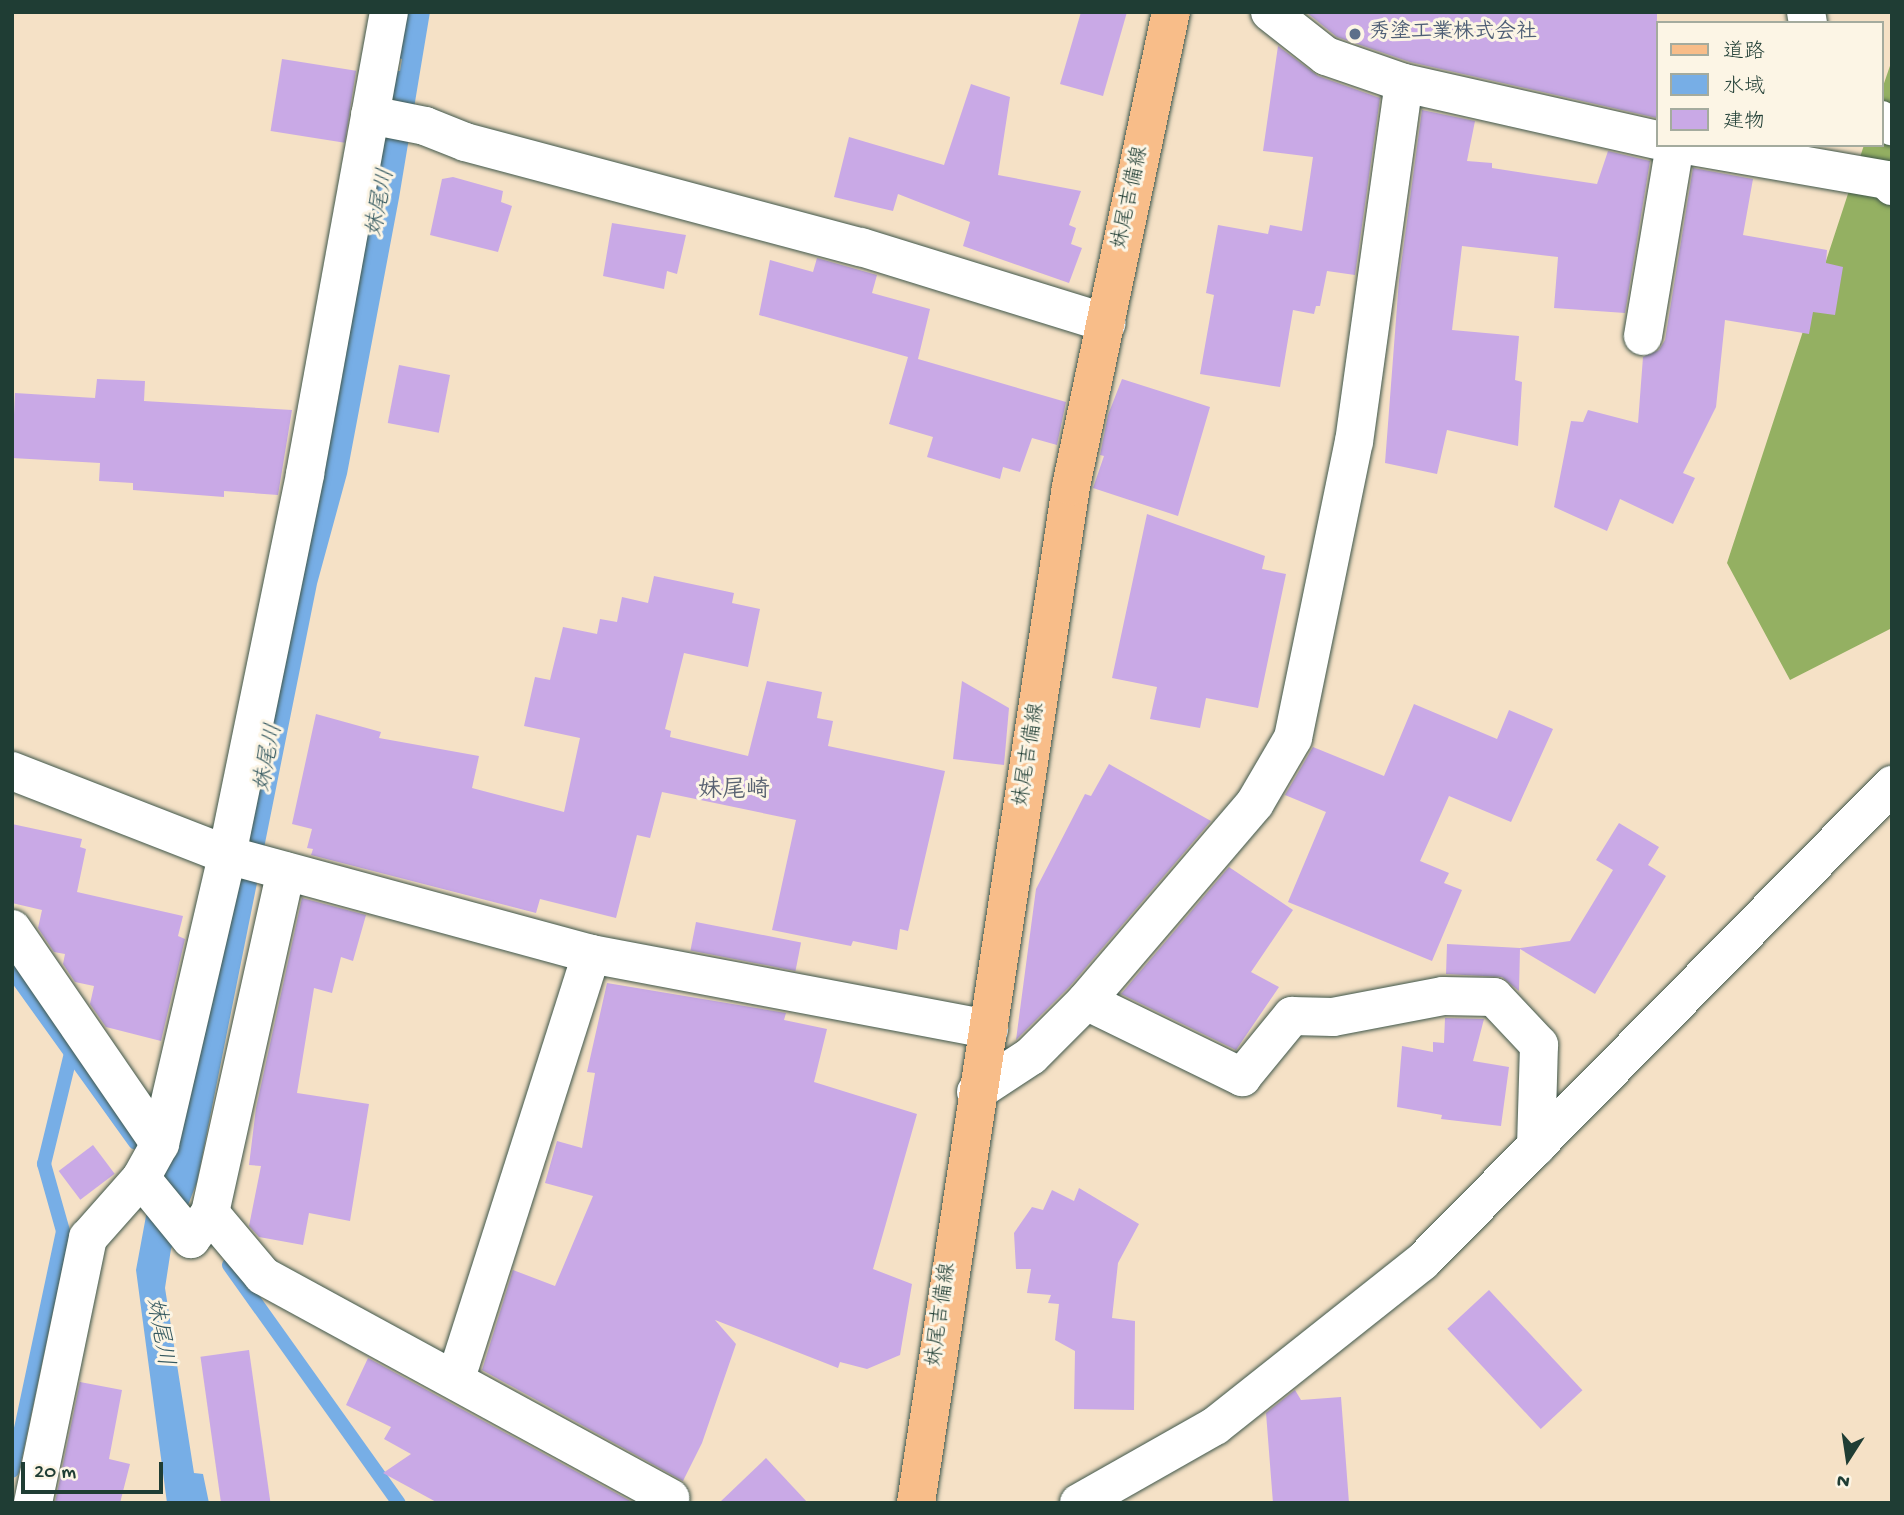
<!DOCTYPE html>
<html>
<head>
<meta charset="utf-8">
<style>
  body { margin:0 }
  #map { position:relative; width:1904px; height:1515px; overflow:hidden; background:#f5e1c6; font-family:"Gochi Hand","Klee One",sans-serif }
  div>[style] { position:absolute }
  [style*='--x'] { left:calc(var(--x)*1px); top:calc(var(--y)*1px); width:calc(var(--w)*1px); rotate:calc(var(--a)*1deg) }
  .forest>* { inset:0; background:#94b062 }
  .water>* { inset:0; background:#77aee6 }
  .stream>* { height:14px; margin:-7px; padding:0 7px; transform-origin:7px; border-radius:7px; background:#77aee6 }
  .building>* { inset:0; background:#c9a9e6; transform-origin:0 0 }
  .roads { filter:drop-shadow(0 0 2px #3f564a) drop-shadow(0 0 2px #3f564a) }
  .minor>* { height:38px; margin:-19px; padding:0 19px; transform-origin:19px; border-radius:19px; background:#fff }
  .major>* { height:38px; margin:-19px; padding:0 19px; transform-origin:19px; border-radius:19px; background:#f8bd89 }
  .dots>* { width:19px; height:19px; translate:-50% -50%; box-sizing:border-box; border:4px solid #fcf5e5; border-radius:50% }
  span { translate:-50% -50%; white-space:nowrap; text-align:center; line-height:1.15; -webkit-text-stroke:6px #fcf5e5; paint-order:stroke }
  .service-label { font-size:21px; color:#4e5e75; font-weight:700 }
  .left { translate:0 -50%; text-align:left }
  .street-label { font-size:21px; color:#1f3d34 }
  .water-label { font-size:23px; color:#355960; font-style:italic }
  .quarter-label { font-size:24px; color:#5a6372; font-weight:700 }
  .frame { position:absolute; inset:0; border:14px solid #1f3d34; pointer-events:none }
  .legend { position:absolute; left:1656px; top:21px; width:228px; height:126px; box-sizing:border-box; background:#fcf5e5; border:2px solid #a4ab9e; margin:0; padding:9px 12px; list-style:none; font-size:21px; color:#1f3d34 }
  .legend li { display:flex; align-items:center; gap:14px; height:35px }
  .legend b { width:35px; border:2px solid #a4ab9e }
  .north { position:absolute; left:1813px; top:1424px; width:70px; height:70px; -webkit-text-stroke:5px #fcf5e5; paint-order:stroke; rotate:192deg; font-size:19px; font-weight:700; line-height:28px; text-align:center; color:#1f3d34 }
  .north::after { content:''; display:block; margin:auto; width:24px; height:32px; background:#1f3d34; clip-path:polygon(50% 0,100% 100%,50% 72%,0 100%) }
  .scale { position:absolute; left:21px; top:1462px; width:142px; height:32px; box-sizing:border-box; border:4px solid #1f3d34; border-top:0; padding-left:9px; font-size:21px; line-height:24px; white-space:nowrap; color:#1f3d34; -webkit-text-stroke:5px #fcf5e5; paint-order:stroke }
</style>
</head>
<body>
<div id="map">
  <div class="forest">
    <div style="clip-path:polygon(1892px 60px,1892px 628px,1790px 680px,1727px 563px,1864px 145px,1881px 145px,1881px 92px)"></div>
  </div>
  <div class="water">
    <div style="clip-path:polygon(401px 12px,430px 12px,399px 198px,347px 474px,317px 584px,197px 1182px,171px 1249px,165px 1288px,194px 1473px,203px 1474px,209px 1503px,167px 1503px,136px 1270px,146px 1216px,166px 1169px,390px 70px,400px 71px,402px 59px,393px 56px)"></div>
  </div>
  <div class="stream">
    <div style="--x:12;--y:971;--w:211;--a:54.3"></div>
    <div style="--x:229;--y:1265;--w:292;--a:54.5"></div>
    <div style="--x:12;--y:1471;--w:245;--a:-78"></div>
    <div style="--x:63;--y:1231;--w:70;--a:-105.8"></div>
    <div style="--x:44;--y:1164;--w:114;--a:-76.3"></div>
  </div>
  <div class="building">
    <div style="clip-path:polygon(1081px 12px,1127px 12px,1103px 96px,1060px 84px)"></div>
    <div style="clip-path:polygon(1306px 12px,1657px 12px,1657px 118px,1410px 62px,1337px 37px)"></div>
    <div style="clip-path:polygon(1278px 46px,1318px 76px,1380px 98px,1355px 275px,1327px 271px,1320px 306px,1316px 306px,1314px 314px,1293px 310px,1280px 387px,1200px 374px,1214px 295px,1206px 293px,1218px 225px,1268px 234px,1270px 225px,1302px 231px,1313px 157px,1263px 151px)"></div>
    <div style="left:282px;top:59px;width:75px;height:73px;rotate:9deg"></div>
    <div style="clip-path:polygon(971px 84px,1010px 97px,998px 175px,1081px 191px,1069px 225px,1076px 228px,1071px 244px,1082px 248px,1069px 283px,963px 246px,970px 222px,898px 194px,893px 211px,834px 197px,849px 137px,944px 165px)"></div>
    <div style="clip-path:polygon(1422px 110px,1475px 121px,1467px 161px,1492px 163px,1492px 168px,1597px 184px,1608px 151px,1650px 161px,1625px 313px,1554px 308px,1558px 257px,1462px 246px,1452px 330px,1519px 336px,1515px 380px,1522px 382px,1518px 446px,1447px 430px,1437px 474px,1385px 463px,1399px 280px)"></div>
    <div style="clip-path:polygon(1693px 168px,1753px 179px,1743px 235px,1827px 250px,1826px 263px,1843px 267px,1835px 315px,1813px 312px,1809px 334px,1725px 320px,1716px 407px,1683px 473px,1695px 478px,1673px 524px,1620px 499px,1607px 531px,1554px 507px,1571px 421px,1583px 422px,1588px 410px,1638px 423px,1643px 357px,1659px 350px,1665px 340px)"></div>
    <div style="clip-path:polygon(453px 177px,503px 191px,501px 202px,512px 206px,498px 252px,430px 235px,442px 179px)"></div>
    <div style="clip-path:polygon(612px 223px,686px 235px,677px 274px,667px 271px,664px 289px,603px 276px)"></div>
    <div style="clip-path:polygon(817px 258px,877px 275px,872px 293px,930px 309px,918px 359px,1066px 402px,1057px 445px,1032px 438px,1020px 472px,1003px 467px,1000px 479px,927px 457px,933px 437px,889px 424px,908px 357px,759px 315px,770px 260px,813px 272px)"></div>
    <div style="left:399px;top:365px;width:52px;height:59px;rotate:11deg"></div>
    <div style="clip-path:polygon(97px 379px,145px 381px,144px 401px,292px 410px,278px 495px,224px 491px,224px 497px,133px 490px,133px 483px,99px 481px,100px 463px,12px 458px,15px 393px,95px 398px)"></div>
    <div style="clip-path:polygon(1122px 379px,1210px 407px,1178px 516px,1093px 488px,1104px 456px,1100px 455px,1108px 415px)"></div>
    <div style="clip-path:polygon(1147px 514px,1265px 556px,1262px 569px,1286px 574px,1258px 708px,1206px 698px,1200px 728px,1150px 719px,1157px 687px,1112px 678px)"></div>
    <div style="clip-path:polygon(654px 576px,734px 593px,732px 603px,760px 609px,748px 667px,684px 653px,665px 729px,671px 731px,670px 737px,748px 756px,767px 681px,822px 692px,817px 718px,833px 721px,828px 746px,945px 771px,908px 931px,900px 929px,897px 950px,853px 941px,851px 946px,772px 930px,796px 820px,662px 792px,650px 838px,637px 835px,616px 918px,540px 899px,536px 913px,311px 855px,313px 849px,307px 848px,312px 829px,292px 824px,316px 714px,381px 732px,379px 738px,479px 756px,472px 788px,564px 812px,580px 738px,524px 726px,535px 677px,550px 680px,563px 627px,597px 634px,600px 619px,617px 622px,622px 597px,648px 603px)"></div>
    <div style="clip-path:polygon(962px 681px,1009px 708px,1004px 765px,953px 759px)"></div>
    <div style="clip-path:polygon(1414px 704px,1497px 739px,1509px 710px,1553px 729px,1511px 822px,1449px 796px,1420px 861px,1449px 873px,1444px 883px,1462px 890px,1432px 961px,1288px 902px,1326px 812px,1285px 795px,1313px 747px,1384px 776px)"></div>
    <div style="clip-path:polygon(1109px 764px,1211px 821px,1070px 986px,1016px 1040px,1036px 889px,1085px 794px,1091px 796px)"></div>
    <div style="clip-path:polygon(1619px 823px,1659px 847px,1648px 865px,1666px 876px,1595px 994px,1520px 949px,1519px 991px,1502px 977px,1446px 974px,1447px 944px,1520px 948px,1570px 941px,1613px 870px,1596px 860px)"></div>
    <div style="clip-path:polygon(12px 824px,82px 839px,80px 847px,86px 849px,77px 892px,183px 916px,178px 936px,185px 939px,161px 1041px,106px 1027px,90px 1004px,94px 986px,75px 982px,63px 964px,65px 954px,54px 952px,38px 928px,42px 910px,12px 903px)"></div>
    <div style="clip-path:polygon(1229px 867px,1293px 910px,1251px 972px,1279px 987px,1236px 1050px,1121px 994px)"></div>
    <div style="clip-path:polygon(302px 898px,366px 915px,353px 961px,341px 957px,332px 993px,314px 988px,297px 1093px,369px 1104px,350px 1221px,309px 1213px,303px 1245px,259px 1237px,249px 1226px,261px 1166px,249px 1165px,256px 1108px)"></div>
    <div style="left:696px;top:922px;width:107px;height:29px;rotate:11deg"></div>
    <div style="clip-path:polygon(607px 983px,786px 1013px,784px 1020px,827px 1029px,814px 1082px,917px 1114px,873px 1269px,912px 1284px,900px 1355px,867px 1369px,840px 1362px,838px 1368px,715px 1320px,736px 1344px,702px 1443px,683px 1481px,482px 1370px,513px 1270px,555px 1286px,593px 1196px,545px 1183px,557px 1141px,582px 1148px,595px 1073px,587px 1072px)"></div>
    <div style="clip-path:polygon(1445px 1018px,1484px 1019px,1473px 1061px,1509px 1067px,1501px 1126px,1441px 1119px,1442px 1115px,1397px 1107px,1402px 1046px,1433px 1052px,1433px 1042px,1444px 1043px)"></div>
    <div style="left:93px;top:1145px;width:36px;height:43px;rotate:53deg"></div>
    <div style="clip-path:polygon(1079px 1188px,1139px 1224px,1118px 1263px,1112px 1318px,1135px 1321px,1134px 1410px,1074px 1409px,1075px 1351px,1055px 1340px,1059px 1304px,1048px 1303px,1051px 1295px,1027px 1293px,1031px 1269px,1016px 1269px,1014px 1233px,1032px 1207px,1043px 1210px,1052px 1190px,1074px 1201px)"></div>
    <div style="left:1489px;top:1290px;width:137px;height:57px;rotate:47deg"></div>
    <div style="left:249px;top:1350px;width:155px;height:49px;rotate:82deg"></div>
    <div style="clip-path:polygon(368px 1358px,634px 1503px,438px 1503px,383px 1473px,411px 1454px,384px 1439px,391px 1427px,346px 1405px)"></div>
    <div style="clip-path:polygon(80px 1382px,122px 1390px,109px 1459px,130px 1464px,120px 1503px,55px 1503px)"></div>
    <div style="clip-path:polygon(1295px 1390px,1301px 1400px,1341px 1397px,1349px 1503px,1273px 1503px,1266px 1413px)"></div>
    <div style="clip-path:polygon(766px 1458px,808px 1503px,719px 1503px)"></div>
  </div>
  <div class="roads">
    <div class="minor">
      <div style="--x:1270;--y:12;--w:71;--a:38.2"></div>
      <div style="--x:1326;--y:56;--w:83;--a:19.1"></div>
      <div style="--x:1404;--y:83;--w:259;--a:12.7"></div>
      <div style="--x:1806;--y:12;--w:11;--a:80"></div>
      <div style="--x:370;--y:115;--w:56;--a:11.3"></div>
      <div style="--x:425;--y:126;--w:43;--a:21.8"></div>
      <div style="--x:465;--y:142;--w:410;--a:14.9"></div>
      <div style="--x:861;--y:247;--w:257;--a:17.2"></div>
      <div style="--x:1881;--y:120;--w:13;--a:29"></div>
      <div style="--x:1686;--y:145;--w:204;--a:9.9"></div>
      <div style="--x:1887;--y:180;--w:8;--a:50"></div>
      <div style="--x:1643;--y:336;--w:194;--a:-80.5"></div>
      <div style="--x:12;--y:771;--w:231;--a:21.3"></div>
      <div style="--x:227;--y:855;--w:377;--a:15.2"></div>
      <div style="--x:591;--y:954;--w:405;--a:10.7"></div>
      <div style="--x:12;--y:929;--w:261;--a:55.5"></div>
      <div style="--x:1086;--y:1001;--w:174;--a:26"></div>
      <div style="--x:1242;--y:1077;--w:79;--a:-50.7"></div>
      <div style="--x:1292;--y:1016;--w:41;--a:1.4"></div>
      <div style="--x:1333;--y:1017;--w:112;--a:-10.8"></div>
      <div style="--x:1443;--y:996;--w:51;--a:1.1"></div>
      <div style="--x:1494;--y:997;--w:66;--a:46.8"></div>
      <div style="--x:1539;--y:1045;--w:102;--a:91.7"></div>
      <div style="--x:976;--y:1092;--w:66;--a:-33.2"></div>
      <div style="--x:1031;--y:1056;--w:78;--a:-45"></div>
      <div style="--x:1086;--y:1001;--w:260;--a:-49.5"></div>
      <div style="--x:1255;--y:803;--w:75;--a:-59.7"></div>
      <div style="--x:1293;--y:738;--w:302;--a:-78.4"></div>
      <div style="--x:1354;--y:442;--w:362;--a:-82.1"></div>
      <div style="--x:141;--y:1178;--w:79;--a:50.7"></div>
      <div style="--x:191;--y:1239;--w:32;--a:-54"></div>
      <div style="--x:210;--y:1213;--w:350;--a:-77.5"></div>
      <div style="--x:210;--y:1213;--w:82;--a:49.9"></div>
      <div style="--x:263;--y:1276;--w:464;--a:28.6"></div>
      <div style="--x:456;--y:1378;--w:445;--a:-72.3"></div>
      <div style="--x:33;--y:1503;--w:271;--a:-78.3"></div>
      <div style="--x:88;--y:1238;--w:80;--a:-48.5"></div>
      <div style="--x:141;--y:1178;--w:39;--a:-61"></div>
      <div style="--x:160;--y:1144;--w:297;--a:-76.9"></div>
      <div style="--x:227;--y:855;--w:389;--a:-78.4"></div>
      <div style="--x:305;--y:474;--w:470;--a:-79.7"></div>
      <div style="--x:1079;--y:1503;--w:156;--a:-29.5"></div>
      <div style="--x:1215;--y:1426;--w:264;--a:-38.4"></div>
      <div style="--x:1422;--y:1262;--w:670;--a:-45.42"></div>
    </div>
    <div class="major">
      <div style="--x:916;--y:1503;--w:1029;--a:-81.33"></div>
      <div style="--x:1071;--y:486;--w:484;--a:-78.1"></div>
    </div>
  </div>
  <div class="dots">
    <div style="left:1355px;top:34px;background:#5c6f8a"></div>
  </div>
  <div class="service-label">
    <span class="left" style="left:1369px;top:34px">秀塗工業株式会社</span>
  </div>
  <div class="street-label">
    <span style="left:1132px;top:198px;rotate:-78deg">妹尾吉備線</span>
    <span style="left:1031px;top:755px;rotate:-81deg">妹尾吉備線</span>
    <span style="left:943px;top:1315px;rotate:-82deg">妹尾吉備線</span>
  </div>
  <div class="water-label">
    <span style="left:382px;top:203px;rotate:-79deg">妹尾川</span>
    <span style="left:270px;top:758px;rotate:-79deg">妹尾川</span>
    <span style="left:158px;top:1332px;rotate:80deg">妹尾川</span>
  </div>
  <div class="quarter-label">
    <span style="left:734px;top:792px">妹尾崎</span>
  </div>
  <div class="frame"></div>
  <ul class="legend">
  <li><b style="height:9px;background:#f8bd89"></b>道路</li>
  <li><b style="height:19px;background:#77aee6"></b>水域</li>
  <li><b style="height:19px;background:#c9a9e6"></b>建物</li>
  </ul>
  <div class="north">N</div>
  <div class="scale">20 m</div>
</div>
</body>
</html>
